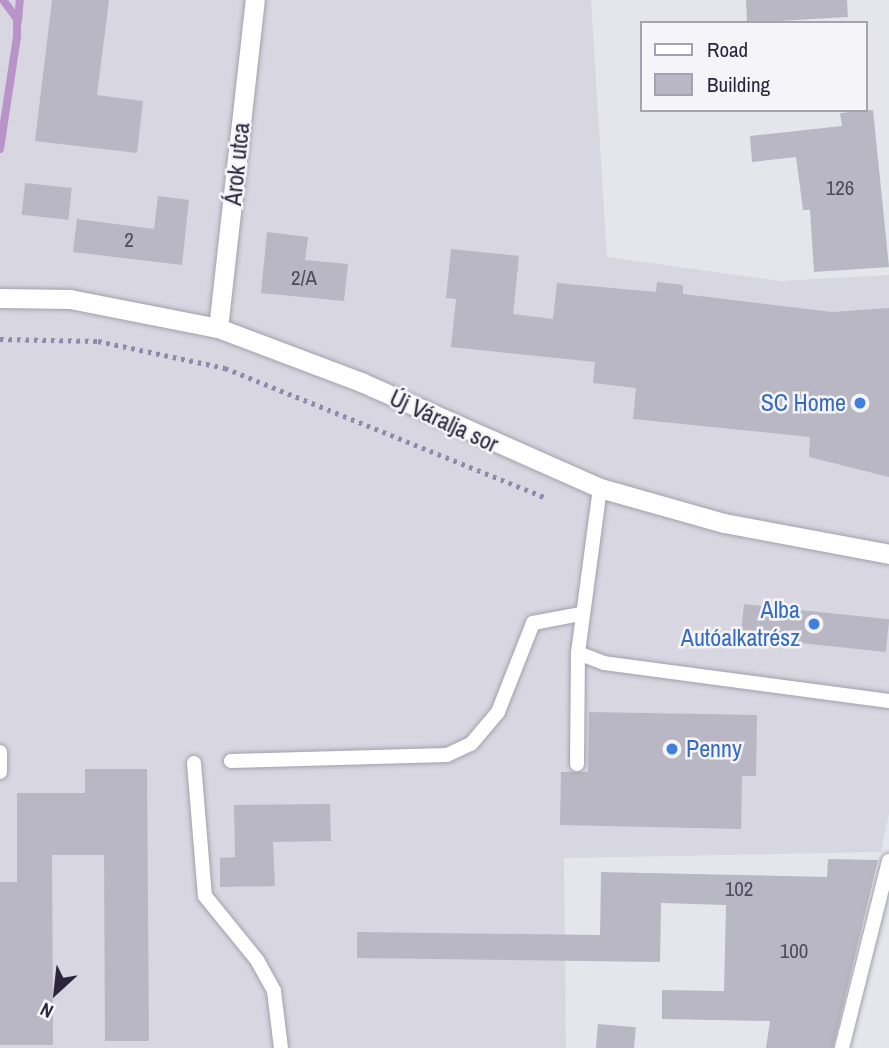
<!DOCTYPE html>
<html>
<head>
<meta charset="utf-8">
<style>
  body { margin:0 }
  #map { position:relative; width:889px; height:1048px; overflow:hidden; background:#e5e5ec; font-family:"Archivo Narrow",sans-serif }
  div>[style] { position:absolute }
  [style*='--x'] { left:calc(var(--x)*1px); top:calc(var(--y)*1px); width:calc(var(--w)*1px); rotate:calc(var(--a)*1deg) }
  .built>* { inset:0; background:#d8d6e0 }
  .stream>* { height:8px; margin:-4px; padding:0 4px; transform-origin:4px; border-radius:4px; background:#b994ca }
  .building>* { inset:0; background:#b9b7c4; transform-origin:0 0 }
  .path>* { height:4.5px; margin-top:-2.25px; transform-origin:0; background:repeating-linear-gradient(90deg,#9189ac 0 3.5px,transparent 0 8.5px) }
  .roads { filter:drop-shadow(0 0 2px #a2a0ad) drop-shadow(0 0 2px #a2a0ad) }
  .service>* { height:14px; margin:-7px; padding:0 7px; transform-origin:7px; border-radius:7px; background:#fff }
  .minor>* { height:19px; margin:-9.5px; padding:0 9.5px; transform-origin:9.5px; border-radius:9.5px; background:#fff }
  .dots>* { width:19px; height:19px; translate:-50% -50%; box-sizing:border-box; border:4px solid #f5f5f9; border-radius:50% }
  span { translate:-50% -50%; white-space:nowrap; text-align:center; line-height:1.15; -webkit-text-stroke:5px #f5f5f9; paint-order:stroke }
  .number-label { font-size:21px; color:#4f4a5e }
  .number-label span { -webkit-text-stroke-width:0 }
  .street-label { font-size:24px; color:#2c263c }
  .shop-label { font-size:24px; color:#366cbe }
  .right { translate:-100% -50%; text-align:right }
  .left { translate:0 -50%; text-align:left }
  .legend { position:absolute; left:640px; top:21px; width:228px; height:91px; box-sizing:border-box; background:#f5f5f9; border:2px solid #a5a2ad; margin:0; padding:9px 12px; list-style:none; font-size:21px; color:#2c263c }
  .legend li { display:flex; align-items:center; gap:14px; height:35px }
  .legend b { width:35px; border:2px solid #a5a2ad }
  .north { position:absolute; left:21px; top:957px; width:70px; height:70px; -webkit-text-stroke:5px #f5f5f9; paint-order:stroke; rotate:207deg; font-size:19px; font-weight:700; line-height:28px; text-align:center; color:#2c263c }
  .north::after { content:''; display:block; margin:auto; width:24px; height:32px; background:#2c263c; clip-path:polygon(50% 0,100% 100%,50% 72%,0 100%) }
</style>
</head>
<body>
<div id="map">
  <div class="built">
    <div style="clip-path:polygon(0 0,591px 0,607px 257px,781px 281px,889px 275px,889px 813px,881px 852px,564px 858px,566px 1048px,0 1048px)"></div>
  </div>
  <div class="stream">
    <div style="--x:18;--y:21;--w:21;--a:-85"></div>
    <div style="--x:0;--y:149;--w:114;--a:-81.4"></div>
    <div style="--x:17;--y:36;--w:17;--a:-90"></div>
    <div style="--x:17;--y:19;--w:24;--a:-126"></div>
  </div>
  <div class="building">
    <div style="clip-path:polygon(52px 0,109px 0,97px 95px,143px 101px,137px 153px,35px 141px)"></div>
    <div style="clip-path:polygon(746px 0,847px 0,848px 17px,747px 23px)"></div>
    <div style="clip-path:polygon(873px 110px,889px 267px,814px 272px,810px 210px,803px 210px,796px 157px,752px 162px,750px 136px,842px 126px,840px 113px)"></div>
    <div style="left:25px;top:183px;width:47px;height:32px;rotate:6deg"></div>
    <div style="clip-path:polygon(158px 196px,189px 200px,182px 265px,73px 252px,77px 219px,154px 229px)"></div>
    <div style="clip-path:polygon(267px 232px,308px 237px,305px 260px,348px 264px,344px 301px,261px 293px)"></div>
    <div style="clip-path:polygon(451px 249px,519px 256px,513px 314px,553px 319px,557px 283px,656px 292px,657px 282px,683px 285px,683px 294px,832px 312px,889px 308px,889px 477px,809px 457px,810px 437px,633px 419px,636px 388px,593px 383px,595px 362px,451px 347px,456px 299px,446px 298px)"></div>
    <div style="left:744px;top:604px;width:146px;height:33px;rotate:6deg"></div>
    <div style="clip-path:polygon(589px 712px,757px 715px,756px 776px,742px 776px,741px 829px,560px 825px,561px 772px,588px 772px)"></div>
    <div style="clip-path:polygon(85px 769px,147px 769px,149px 1041px,105px 1041px,104px 855px,52px 855px,53px 1045px,0 1045px,0 882px,17px 882px,17px 793px,85px 793px)"></div>
    <div style="clip-path:polygon(330px 804px,331px 841px,273px 842px,275px 886px,220px 887px,220px 858px,235px 857px,234px 805px)"></div>
    <div style="clip-path:polygon(828px 859px,878px 860px,833px 1048px,766px 1048px,770px 1021px,662px 1019px,662px 990px,724px 991px,726px 905px,661px 903px,660px 962px,357px 958px,357px 932px,600px 935px,601px 872px,827px 877px)"></div>
    <div style="left:598px;top:1024px;width:38px;height:24px;rotate:5deg"></div>
  </div>
  <div class="path">
    <div style="--x:0;--y:339;--w:98;--a:1.2"></div>
    <div style="--x:98;--y:341;--w:130;--a:12"></div>
    <div style="--x:225;--y:368;--w:346;--a:22"></div>
  </div>
  <div class="roads">
    <div class="service">
      <div style="--x:600;--y:488;--w:166;--a:97.6"></div>
      <div style="--x:578;--y:653;--w:28;--a:21"></div>
      <div style="--x:604;--y:663;--w:288;--a:7.6"></div>
      <div style="--x:0;--y:752;--w:20;--a:90"></div>
      <div style="--x:231;--y:761;--w:216;--a:-1.6"></div>
      <div style="--x:447;--y:755;--w:26;--a:-25"></div>
      <div style="--x:471;--y:744;--w:42;--a:-49.8"></div>
      <div style="--x:498;--y:712;--w:96;--a:-68.5"></div>
      <div style="--x:533;--y:623;--w:49;--a:-10.6"></div>
      <div style="--x:194;--y:763;--w:133;--a:85.3"></div>
      <div style="--x:205;--y:896;--w:82;--a:50.9"></div>
      <div style="--x:257;--y:960;--w:35;--a:61"></div>
      <div style="--x:274;--y:991;--w:57;--a:83"></div>
      <div style="--x:577;--y:764;--w:111;--a:-89.5"></div>
      <div style="--x:842;--y:1048;--w:193;--a:-75.9"></div>
    </div>
    <div class="minor">
      <div style="--x:0;--y:298;--w:70;--a:0.8"></div>
      <div style="--x:70;--y:299;--w:151;--a:11.1"></div>
      <div style="--x:218;--y:328;--w:153;--a:20.7"></div>
      <div style="--x:361;--y:382;--w:261;--a:23.9"></div>
      <div style="--x:600;--y:488;--w:129;--a:15.8"></div>
      <div style="--x:724;--y:523;--w:168;--a:10.6"></div>
      <div style="--x:218;--y:328;--w:330;--a:-83.6"></div>
    </div>
  </div>
  <div class="dots">
    <div style="left:860px;top:403px;background:#3f7fe0"></div>
    <div style="left:814px;top:624px;background:#3f7fe0"></div>
    <div style="left:672px;top:749px;background:#3f7fe0"></div>
  </div>
  <div class="number-label">
    <span style="left:840px;top:188px">126</span>
    <span style="left:129px;top:240px">2</span>
    <span style="left:304px;top:278px">2/A</span>
    <span style="left:739px;top:889px">102</span>
    <span style="left:794px;top:951px">100</span>
  </div>
  <div class="street-label">
    <span style="left:237px;top:164px;rotate:-84deg">Árok utca</span>
    <span style="left:444px;top:421px;rotate:25deg">Új Váralja sor</span>
  </div>
  <div class="shop-label">
    <span class="right" style="left:846px;top:403px">SC Home</span>
    <span class="right" style="left:800px;top:624px">Alba<br>Autóalkatrész</span>
    <span class="left" style="left:686px;top:749px">Penny</span>
  </div>
  <ul class="legend">
  <li><b style="height:9px;background:#fff"></b>Road</li>
  <li><b style="height:19px;background:#b9b7c4"></b>Building</li>
  </ul>
  <div class="north">N</div>
</div>
</body>
</html>
